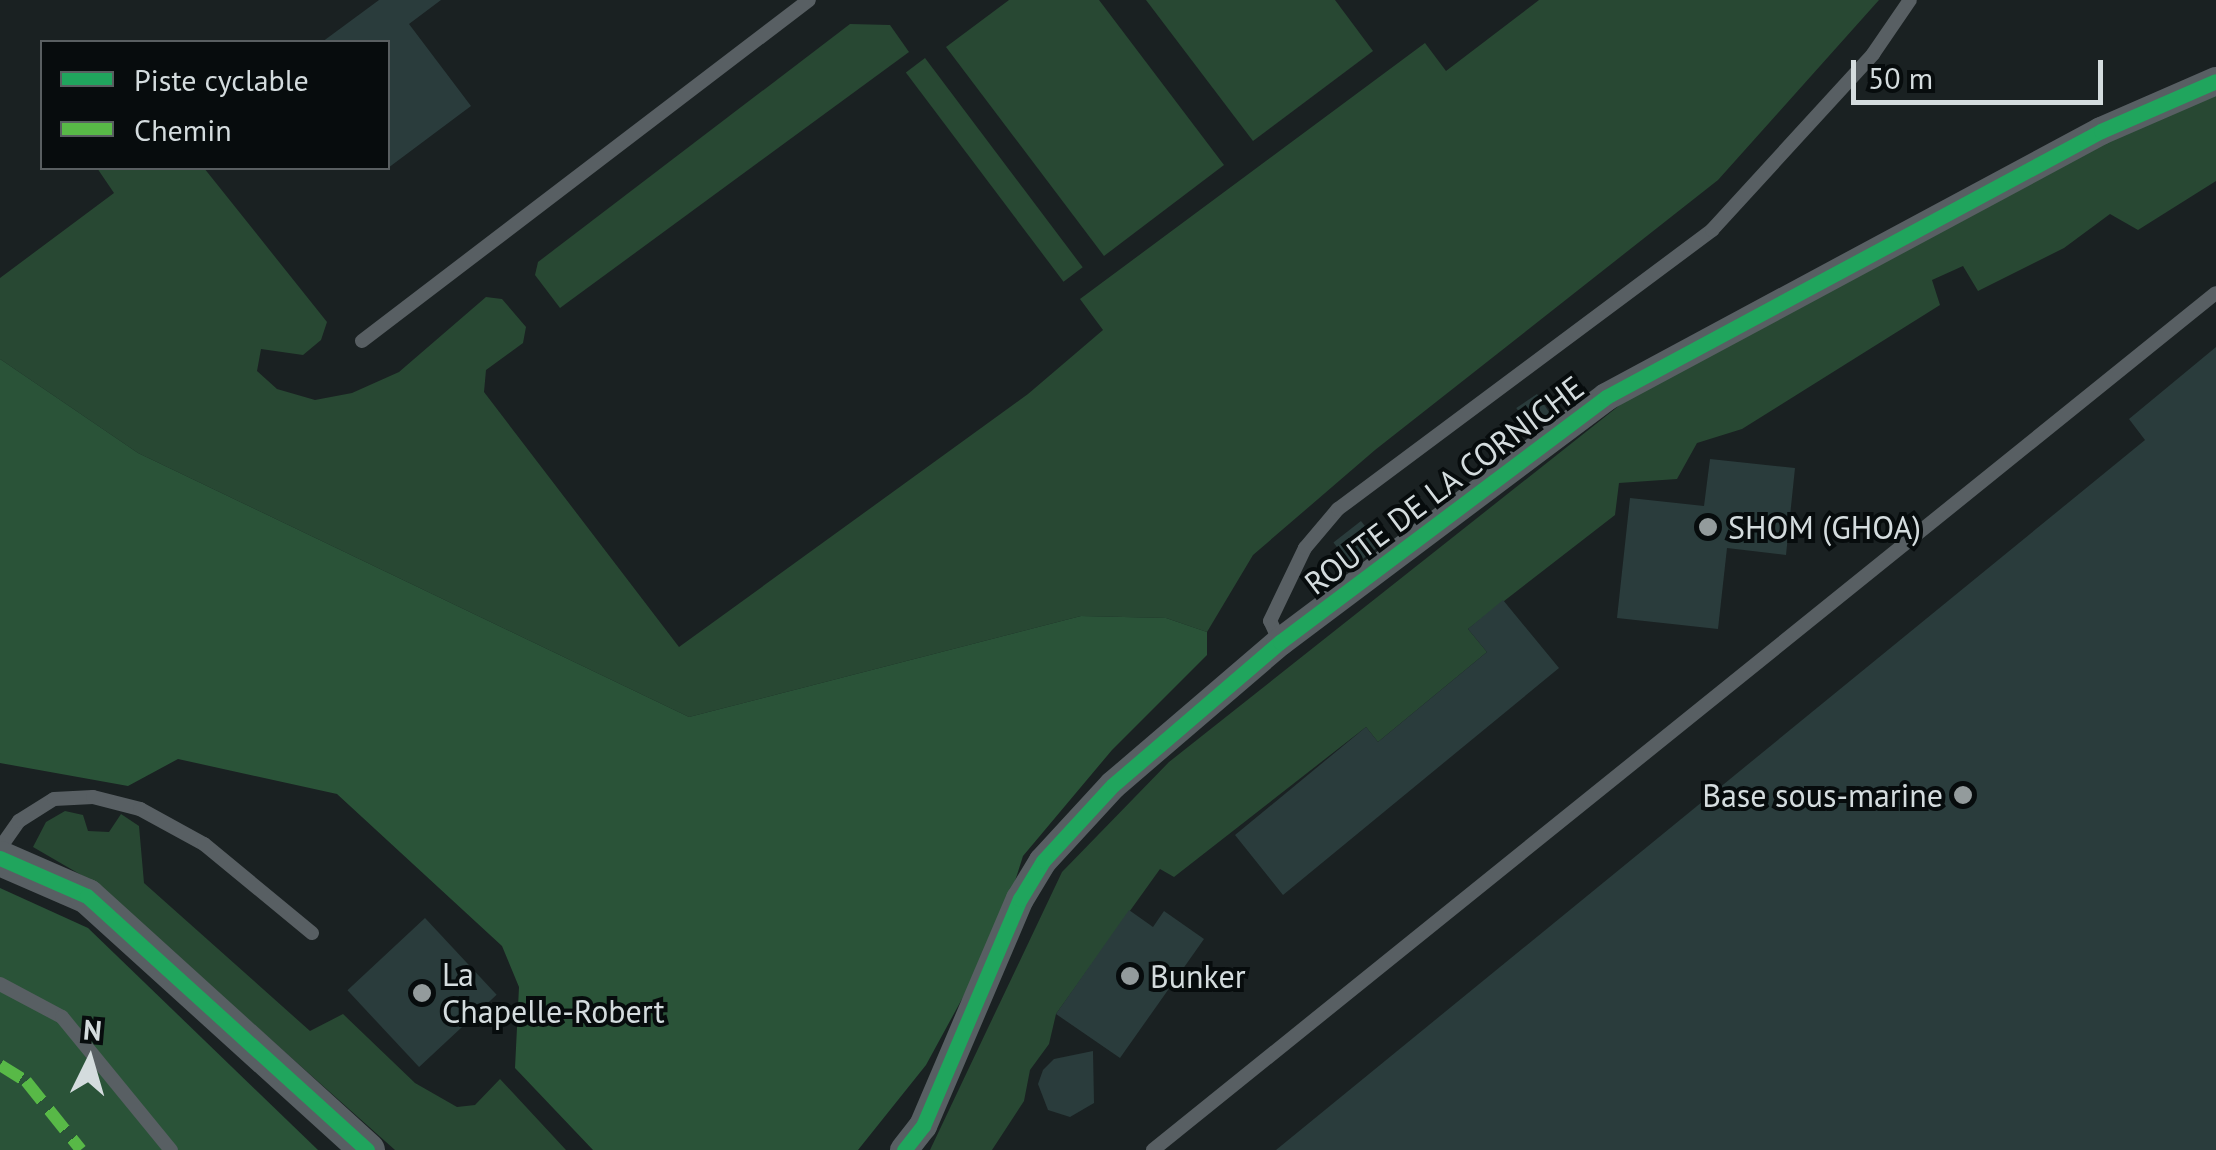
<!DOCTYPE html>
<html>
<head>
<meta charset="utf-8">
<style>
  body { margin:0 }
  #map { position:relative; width:2216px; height:1150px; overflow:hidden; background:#1a2122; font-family:"PT Sans",sans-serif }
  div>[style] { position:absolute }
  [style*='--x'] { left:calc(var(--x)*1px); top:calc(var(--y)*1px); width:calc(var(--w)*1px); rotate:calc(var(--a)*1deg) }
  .green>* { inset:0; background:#284833; transform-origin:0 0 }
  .forest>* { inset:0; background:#2a5338 }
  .building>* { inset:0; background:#2a3c3c; transform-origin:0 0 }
  .service>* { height:14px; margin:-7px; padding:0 7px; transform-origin:7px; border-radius:7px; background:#585f63 }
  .minor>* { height:28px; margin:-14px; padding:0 14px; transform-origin:14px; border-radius:14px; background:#585f63 }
  .tertiary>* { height:35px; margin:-17.5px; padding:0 17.5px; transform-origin:17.5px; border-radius:17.5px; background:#585f63 }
  .quiet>* { height:12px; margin-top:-6px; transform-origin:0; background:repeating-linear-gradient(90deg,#58b947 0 25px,transparent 0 37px) }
  .cycleway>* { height:15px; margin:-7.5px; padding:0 7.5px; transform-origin:7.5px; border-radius:7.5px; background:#20a55d }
  .dots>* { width:28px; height:28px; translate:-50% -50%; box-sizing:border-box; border:5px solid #070c0d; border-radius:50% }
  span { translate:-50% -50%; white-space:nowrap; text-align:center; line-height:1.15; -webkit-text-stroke:8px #070c0d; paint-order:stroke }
  .street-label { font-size:32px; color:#d4dcde }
  .poi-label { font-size:32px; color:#d4dcde }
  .left { translate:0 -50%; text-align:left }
  .right { translate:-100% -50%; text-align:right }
  .legend { position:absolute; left:40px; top:40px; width:350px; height:130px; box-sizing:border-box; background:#070c0d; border:2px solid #595f61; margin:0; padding:12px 18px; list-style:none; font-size:30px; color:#d4dcde }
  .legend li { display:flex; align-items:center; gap:20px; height:50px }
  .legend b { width:50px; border:2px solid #595f61 }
  .north { position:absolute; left:40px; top:1010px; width:100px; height:100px; -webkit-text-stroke:8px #070c0d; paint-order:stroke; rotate:5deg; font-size:28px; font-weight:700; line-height:40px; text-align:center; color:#d4dcde }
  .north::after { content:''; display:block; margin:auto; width:35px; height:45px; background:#d4dcde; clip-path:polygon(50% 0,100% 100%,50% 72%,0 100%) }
  .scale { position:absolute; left:1851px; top:60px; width:252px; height:45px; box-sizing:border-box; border:5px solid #d4dcde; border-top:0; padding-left:12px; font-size:30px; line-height:35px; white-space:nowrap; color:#d4dcde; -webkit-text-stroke:8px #070c0d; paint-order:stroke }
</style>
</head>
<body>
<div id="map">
  <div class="green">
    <div style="clip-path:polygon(1009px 0,1099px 0,1224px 165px,1104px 256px,946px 47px)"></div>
    <div style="clip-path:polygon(1146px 0,1335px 0,1373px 51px,1253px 141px)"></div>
    <div style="clip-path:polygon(1539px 0,1879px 0,1718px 180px,1375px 450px,1253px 555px,1207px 632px,1166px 618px,1081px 616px,689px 717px,138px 453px,0 359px,0 278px,114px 193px,97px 168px,204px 168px,327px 322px,321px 340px,303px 355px,261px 349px,257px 371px,277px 389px,315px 400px,352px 393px,399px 372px,486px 297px,502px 299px,526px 327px,523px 343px,486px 370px,484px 392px,679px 647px,1028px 394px,1103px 330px,1080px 299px,1425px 43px,1446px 71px)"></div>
    <div style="clip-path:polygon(850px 24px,890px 25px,909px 52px,560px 308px,535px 275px,538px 262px)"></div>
    <div style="left:925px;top:58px;width:262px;height:24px;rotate:53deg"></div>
    <div style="clip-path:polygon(2216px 95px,2216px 181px,2138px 230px,2110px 214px,2064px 248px,1978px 291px,1963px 266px,1932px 280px,1940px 305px,1742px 429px,1697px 443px,1677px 479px,1619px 483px,1615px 515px,1468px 629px,1487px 652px,1378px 742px,1366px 727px,1174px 877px,1160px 869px,1056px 1014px,1049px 1044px,1030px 1070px,1024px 1101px,992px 1150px,930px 1150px,1062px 872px,1169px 762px,1635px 393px,2141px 121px)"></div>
    <div style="clip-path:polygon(65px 811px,83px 815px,88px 831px,109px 832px,121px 814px,139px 826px,144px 883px,310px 1031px,343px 1014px,415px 1083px,457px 1107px,475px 1105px,500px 1079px,566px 1150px,395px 1150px,95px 883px,33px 847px,46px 822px)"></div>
  </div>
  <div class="forest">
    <div style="clip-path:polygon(0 359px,138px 453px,689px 717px,1081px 616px,1166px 618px,1207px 632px,1207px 655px,1112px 750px,1023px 856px,999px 931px,926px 1065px,858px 1150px,593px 1150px,515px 1068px,519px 987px,502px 946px,337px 794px,178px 759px,128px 786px,0 763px)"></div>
    <div style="clip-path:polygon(0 888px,88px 928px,318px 1150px,0 1150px)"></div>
  </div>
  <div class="building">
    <div style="clip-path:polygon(379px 0,441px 0,409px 24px,471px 106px,388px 168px,388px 42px,322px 42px)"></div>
    <div style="clip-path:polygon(2216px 347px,2216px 1150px,1276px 1150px,2145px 440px,2129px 419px)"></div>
    <div style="left:1537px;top:394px;width:27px;height:25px;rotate:56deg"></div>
    <div style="clip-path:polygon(1710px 459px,1795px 468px,1786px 555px,1727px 548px,1718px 629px,1617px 618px,1630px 498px,1704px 506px)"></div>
    <div style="left:1361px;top:521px;width:31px;height:35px;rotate:52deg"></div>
    <div style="clip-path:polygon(1503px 600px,1559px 668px,1283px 895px,1235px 835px,1366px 727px,1378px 742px,1487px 652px,1468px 629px)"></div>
    <div style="clip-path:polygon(1129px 910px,1153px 927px,1164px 911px,1204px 939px,1120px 1058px,1056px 1014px)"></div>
    <div style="left:425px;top:918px;width:105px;height:106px;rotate:47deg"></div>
    <div style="clip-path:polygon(1093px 1051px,1094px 1103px,1070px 1117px,1048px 1110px,1038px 1084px,1043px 1070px,1054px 1059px)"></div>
  </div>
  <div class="service">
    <div style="--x:362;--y:341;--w:562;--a:-37.34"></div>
    <div style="--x:1280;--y:642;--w:23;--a:-115"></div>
    <div style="--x:1270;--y:621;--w:81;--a:-64.4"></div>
    <div style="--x:1305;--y:548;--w:51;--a:-49.8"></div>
    <div style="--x:1338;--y:509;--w:467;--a:-36.7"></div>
    <div style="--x:1712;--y:230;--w:239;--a:-47.5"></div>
    <div style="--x:1873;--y:54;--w:65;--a:-55.6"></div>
    <div style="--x:0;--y:848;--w:33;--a:-55"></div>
    <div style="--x:19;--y:821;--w:41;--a:-32.2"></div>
    <div style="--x:54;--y:799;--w:39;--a:-3"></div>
    <div style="--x:93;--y:797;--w:49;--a:14.3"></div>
    <div style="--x:140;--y:809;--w:73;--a:28.7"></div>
    <div style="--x:204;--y:844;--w:140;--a:39.5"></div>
    <div style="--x:0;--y:984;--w:70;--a:28"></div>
    <div style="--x:62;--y:1017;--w:172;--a:50.7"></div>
    <div style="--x:1153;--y:1150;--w:1365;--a:-38.88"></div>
  </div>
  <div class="minor">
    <div style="--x:904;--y:1150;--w:31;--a:-52"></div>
    <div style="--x:923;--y:1126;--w:247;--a:-66.9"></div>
    <div style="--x:1020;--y:899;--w:44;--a:-58.8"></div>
    <div style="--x:1043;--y:861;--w:103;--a:-47.4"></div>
    <div style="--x:1113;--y:785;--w:220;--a:-40.6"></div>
    <div style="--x:1280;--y:642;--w:408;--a:-36.9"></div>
    <div style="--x:1606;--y:397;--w:562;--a:-28.25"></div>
    <div style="--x:2101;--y:131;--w:125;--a:-23.5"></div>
  </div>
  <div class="tertiary">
    <div style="--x:0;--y:858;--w:95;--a:23.6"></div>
    <div style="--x:87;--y:896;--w:378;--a:42.2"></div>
  </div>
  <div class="quiet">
    <div style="--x:0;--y:1065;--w:31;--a:32"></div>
    <div style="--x:26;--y:1081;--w:88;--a:51.4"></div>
  </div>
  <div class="cycleway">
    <div style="--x:0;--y:858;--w:95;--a:23.6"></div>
    <div style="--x:87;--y:896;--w:378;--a:42.2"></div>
    <div style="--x:904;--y:1150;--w:31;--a:-52"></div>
    <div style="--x:923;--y:1126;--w:247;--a:-66.9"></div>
    <div style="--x:1020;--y:899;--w:44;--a:-58.8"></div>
    <div style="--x:1043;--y:861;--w:103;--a:-47.4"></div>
    <div style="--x:1113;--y:785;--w:220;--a:-40.6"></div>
    <div style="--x:1280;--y:642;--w:408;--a:-36.9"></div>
    <div style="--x:1606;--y:397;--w:562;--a:-28.25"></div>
    <div style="--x:2101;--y:131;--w:125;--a:-23.5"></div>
  </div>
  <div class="dots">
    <div style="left:1708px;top:527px;background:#939b9c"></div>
    <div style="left:1963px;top:795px;background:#939b9c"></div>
    <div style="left:1130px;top:976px;background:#939b9c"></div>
    <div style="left:422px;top:993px;background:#939b9c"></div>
  </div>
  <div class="street-label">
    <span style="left:1444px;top:485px;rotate:-37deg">ROUTE DE LA CORNICHE</span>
  </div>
  <div class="poi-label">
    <span class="left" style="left:1728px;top:527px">SHOM (GHOA)</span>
    <span class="right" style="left:1943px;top:795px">Base sous-marine</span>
    <span class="left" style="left:442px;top:993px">La<br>Chapelle-Robert</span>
    <span class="left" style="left:1150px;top:976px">Bunker</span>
  </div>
  <ul class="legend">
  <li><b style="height:12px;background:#20a55d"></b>Piste cyclable</li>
  <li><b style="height:12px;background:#58b947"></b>Chemin</li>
  </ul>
  <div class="north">N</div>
  <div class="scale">50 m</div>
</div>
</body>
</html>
